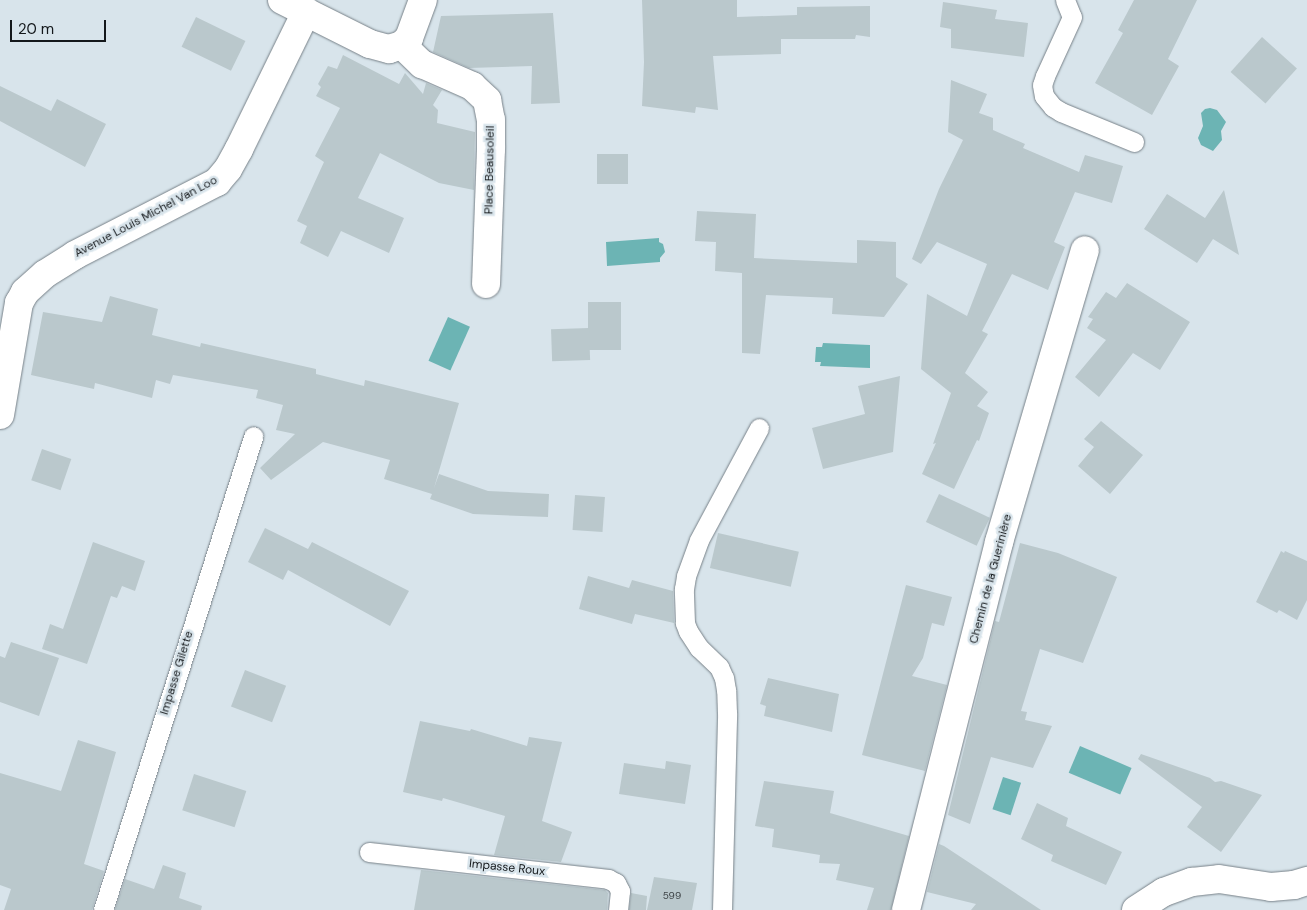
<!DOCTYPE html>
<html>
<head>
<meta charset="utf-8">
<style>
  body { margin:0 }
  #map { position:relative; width:1307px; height:910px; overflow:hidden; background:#d8e4eb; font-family:"DM Sans",sans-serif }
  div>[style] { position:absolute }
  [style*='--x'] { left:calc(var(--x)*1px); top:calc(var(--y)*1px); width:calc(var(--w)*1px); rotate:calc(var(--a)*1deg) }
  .water>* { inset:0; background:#6cb4b4; transform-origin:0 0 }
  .building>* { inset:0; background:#bac8cc; transform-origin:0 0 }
  .roads { filter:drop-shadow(0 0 1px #778188) drop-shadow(0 0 1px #778188) }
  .service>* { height:19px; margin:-9.5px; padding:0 9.5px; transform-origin:9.5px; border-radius:9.5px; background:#fff }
  .minor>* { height:28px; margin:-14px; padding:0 14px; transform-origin:14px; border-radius:14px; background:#fff }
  span { translate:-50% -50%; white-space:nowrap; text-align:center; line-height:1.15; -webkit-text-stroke:5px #d8e4eb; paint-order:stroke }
  .number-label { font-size:10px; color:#3e4447 }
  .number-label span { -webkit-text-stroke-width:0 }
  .street-label { font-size:12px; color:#14181b }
  .scale { position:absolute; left:10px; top:20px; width:96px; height:22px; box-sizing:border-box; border:2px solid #14181b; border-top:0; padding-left:6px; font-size:15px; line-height:18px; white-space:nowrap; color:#14181b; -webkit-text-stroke:4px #d8e4eb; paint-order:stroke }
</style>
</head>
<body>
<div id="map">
  <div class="water">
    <div style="clip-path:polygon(1210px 108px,1217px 110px,1226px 122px,1221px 131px,1222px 140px,1213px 151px,1201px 145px,1198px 138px,1203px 126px,1201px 113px,1205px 109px)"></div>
    <div style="clip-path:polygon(659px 238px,659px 242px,663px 244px,665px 252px,660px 258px,660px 262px,607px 266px,606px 242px)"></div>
    <div style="left:448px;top:317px;width:24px;height:48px;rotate:24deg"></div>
    <div style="clip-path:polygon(823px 343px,870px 345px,870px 368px,820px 366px,821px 362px,815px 362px,816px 347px,822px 347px)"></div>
    <div style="left:1080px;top:746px;width:56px;height:29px;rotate:23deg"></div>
    <div style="left:1003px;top:777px;width:19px;height:34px;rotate:18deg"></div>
  </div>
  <div class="building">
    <div style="clip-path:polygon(642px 0,737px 0,737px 17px,797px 15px,797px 7px,870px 6px,870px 37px,856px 35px,855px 39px,781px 39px,781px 54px,713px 56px,718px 110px,696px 107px,695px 113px,642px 106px,644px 62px)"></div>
    <div style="clip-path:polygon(1134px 0,1197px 0,1168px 59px,1179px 66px,1152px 115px,1095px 83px,1123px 33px,1118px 30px)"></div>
    <div style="clip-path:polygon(943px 2px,997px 10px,995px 19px,1028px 23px,1024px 57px,951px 48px,951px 29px,940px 27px)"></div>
    <div style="clip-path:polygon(553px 13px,560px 103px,531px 104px,532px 66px,469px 68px,433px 52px,441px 16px)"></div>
    <div style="left:196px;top:17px;width:55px;height:33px;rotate:26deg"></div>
    <div style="left:1262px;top:37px;width:47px;height:47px;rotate:42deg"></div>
    <div style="clip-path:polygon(343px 55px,399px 84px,405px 73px,423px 94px,426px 83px,442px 90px,433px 105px,438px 110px,437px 123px,475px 132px,474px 190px,439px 183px,380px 153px,358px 198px,404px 218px,389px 253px,341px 231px,328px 257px,300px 243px,307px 226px,297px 221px,324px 162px,315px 156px,340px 108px,316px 96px,321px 87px,318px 84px,328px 66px,337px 69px)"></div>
    <div style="clip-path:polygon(951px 80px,987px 94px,979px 113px,993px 118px,993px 130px,1025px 144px,1023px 148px,1079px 172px,1085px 155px,1123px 166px,1112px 203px,1075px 192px,1054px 242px,1065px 247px,1048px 290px,1012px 274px,982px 331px,988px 334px,965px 373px,988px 392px,977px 406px,989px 413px,979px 441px,977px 440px,954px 489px,922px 474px,936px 443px,933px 444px,951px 393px,921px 369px,927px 294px,967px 316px,987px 264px,937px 242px,921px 264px,912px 259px,939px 189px,963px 140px,948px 132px)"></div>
    <div style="clip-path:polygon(0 86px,51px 111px,57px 99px,106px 124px,85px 167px,0 121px)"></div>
    <div style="left:628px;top:154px;width:30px;height:31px;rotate:90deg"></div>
    <div style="clip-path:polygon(1224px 190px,1239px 255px,1213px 239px,1197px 263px,1144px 229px,1167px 194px,1205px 218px)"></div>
    <div style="clip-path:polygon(697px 211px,756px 214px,754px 258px,857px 263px,857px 240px,896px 242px,896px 277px,908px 284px,884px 317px,832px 314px,833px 298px,766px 295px,760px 354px,742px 353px,742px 273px,715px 271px,716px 242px,695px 241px)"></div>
    <div style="clip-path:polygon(1127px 283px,1190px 322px,1160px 370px,1133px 353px,1099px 397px,1075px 377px,1106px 340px,1087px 328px,1093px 319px,1088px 317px,1106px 292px,1116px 298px)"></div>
    <div style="clip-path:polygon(110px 296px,158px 309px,152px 335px,200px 347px,201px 343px,316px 369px,316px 374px,364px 386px,365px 380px,459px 403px,434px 488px,439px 474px,488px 491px,549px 494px,548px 517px,473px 514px,430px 499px,432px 494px,384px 479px,390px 460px,323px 442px,271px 480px,260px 468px,295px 434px,276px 430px,283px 405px,256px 398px,258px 390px,173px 375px,170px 384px,156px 380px,152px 398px,95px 383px,94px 389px,31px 375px,43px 312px,102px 322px)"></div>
    <div style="left:621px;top:302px;width:48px;height:33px;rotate:90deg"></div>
    <div style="left:589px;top:328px;width:32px;height:38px;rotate:88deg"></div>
    <div style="clip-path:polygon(900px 376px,893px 452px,823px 469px,812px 428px,865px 414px,858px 386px)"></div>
    <div style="clip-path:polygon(1101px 421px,1143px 455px,1110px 494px,1078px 466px,1094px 447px,1084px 439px)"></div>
    <div style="left:42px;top:449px;width:31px;height:33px;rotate:19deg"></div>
    <div style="left:939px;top:494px;width:56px;height:31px;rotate:25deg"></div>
    <div style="left:575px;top:495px;width:30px;height:35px;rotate:4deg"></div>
    <div style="clip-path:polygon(265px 528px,308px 549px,312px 542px,409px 591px,390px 626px,288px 570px,283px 580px,248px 562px)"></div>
    <div style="left:718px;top:533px;width:83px;height:36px;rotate:13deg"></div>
    <div style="clip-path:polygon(93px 542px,145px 561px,135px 591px,122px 586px,117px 598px,111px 596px,87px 664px,42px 649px,50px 624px,63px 629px)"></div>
    <div style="clip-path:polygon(1020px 543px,1058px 553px,1117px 577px,1083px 663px,1040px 649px,1021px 711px,1027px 712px,1025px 720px,1052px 726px,1033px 768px,991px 757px,970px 824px,948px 815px,995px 621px,999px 622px)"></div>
    <div style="clip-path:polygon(1281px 551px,1284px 553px,1285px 551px,1307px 561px,1307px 600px,1297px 620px,1279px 610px,1277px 613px,1256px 602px)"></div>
    <div style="clip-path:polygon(588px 576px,629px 588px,632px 580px,673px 591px,674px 623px,635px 614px,632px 624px,579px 609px)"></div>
    <div style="clip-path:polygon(906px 585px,952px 597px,944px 626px,932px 623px,923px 658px,912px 676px,947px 685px,925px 771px,862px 755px)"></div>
    <div style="clip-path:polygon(11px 642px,59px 658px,39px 716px,0 702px,0 656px,5px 658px)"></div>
    <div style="left:245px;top:670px;width:44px;height:39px;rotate:21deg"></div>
    <div style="clip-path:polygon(768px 678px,839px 694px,832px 732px,764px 716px,766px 706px,760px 704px)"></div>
    <div style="clip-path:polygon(420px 721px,470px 731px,471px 729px,527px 746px,529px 737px,562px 742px,542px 821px,572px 832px,561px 862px,494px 855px,505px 816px,443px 798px,442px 801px,403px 792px)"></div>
    <div style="clip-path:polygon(78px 740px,116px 752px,84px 864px,104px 871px,92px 910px,4px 910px,11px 889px,0 885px,0 773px,61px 791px)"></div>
    <div style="clip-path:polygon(1141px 754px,1210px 778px,1215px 782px,1221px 781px,1262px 795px,1221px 852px,1187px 827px,1202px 807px,1138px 759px)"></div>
    <div style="clip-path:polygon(666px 761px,691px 765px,685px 804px,619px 794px,624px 763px,665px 769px)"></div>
    <div style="left:194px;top:774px;width:55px;height:38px;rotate:18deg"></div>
    <div style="clip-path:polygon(764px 781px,834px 791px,830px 813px,909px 836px,891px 910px,867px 910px,874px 888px,836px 880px,840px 864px,819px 863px,820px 855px,772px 847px,774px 829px,755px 826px)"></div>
    <div style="clip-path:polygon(1037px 803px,1068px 818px,1066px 826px,1122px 852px,1106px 885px,1051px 861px,1053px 855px,1021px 839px)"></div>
    <div style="clip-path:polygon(939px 844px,944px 846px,1041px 910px,971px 910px,976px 904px,927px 892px)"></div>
    <div style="clip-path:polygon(163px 865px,186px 873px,179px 898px,202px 906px,201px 910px,115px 910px,125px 879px,154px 889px)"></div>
    <div style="clip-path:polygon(421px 870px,605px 890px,608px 893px,607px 910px,414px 910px)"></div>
    <div style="clip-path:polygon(654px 877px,697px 883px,692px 910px,647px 910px)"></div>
    <div style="clip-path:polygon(631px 893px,647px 896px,646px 910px,629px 910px)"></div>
  </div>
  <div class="roads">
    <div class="service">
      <div style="--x:1065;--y:0;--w:18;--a:68"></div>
      <div style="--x:1072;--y:17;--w:65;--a:114.6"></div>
      <div style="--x:1045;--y:76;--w:9;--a:108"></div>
      <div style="--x:1042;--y:85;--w:11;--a:80"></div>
      <div style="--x:1044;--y:96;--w:14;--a:51"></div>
      <div style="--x:1053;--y:107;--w:9;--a:32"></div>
      <div style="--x:1061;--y:112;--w:79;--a:22.3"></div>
      <div style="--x:369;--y:852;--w:241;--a:6.4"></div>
      <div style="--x:608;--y:879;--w:9;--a:27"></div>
      <div style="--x:616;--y:883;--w:9;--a:63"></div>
      <div style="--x:620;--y:891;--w:19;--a:96"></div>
      <div style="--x:103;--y:910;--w:497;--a:-72.4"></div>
      <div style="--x:722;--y:910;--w:197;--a:-88.5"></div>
      <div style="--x:727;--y:713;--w:23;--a:-92"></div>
      <div style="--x:726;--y:690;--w:12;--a:-99"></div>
      <div style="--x:724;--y:678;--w:12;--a:-114"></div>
      <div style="--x:719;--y:667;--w:28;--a:-136"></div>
      <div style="--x:699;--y:648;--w:20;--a:-123"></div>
      <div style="--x:688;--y:631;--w:9;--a:-111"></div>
      <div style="--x:685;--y:623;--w:34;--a:-92"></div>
      <div style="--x:684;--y:589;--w:13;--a:-81"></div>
      <div style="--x:686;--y:576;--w:38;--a:-70"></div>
      <div style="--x:699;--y:540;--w:127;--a:-61.8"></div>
    </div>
    <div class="minor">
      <div style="--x:282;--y:0;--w:98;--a:26.6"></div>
      <div style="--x:370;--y:44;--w:20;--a:15"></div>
      <div style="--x:389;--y:49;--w:14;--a:-17"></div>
      <div style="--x:402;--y:45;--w:10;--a:-45"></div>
      <div style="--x:409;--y:38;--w:40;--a:-69.8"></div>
      <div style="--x:402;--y:45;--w:28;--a:44"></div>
      <div style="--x:422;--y:64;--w:55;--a:23.7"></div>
      <div style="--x:472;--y:86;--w:21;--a:43"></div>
      <div style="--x:487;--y:100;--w:20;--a:79"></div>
      <div style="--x:491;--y:120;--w:29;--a:90"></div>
      <div style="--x:491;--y:149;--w:135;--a:92.1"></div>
      <div style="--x:0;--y:415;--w:114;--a:-80.4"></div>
      <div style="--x:19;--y:303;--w:13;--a:-61"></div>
      <div style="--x:25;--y:292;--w:27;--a:-42"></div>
      <div style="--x:45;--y:274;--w:36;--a:-32"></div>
      <div style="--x:75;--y:255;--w:160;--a:-27.2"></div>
      <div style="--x:217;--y:182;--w:17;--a:-50"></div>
      <div style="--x:228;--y:169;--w:23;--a:-61"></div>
      <div style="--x:239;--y:149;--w:153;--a:-63.9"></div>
      <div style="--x:906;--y:910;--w:380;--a:-75.8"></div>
      <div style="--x:999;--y:542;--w:304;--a:-73.6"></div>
      <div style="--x:1136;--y:910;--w:33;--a:-33"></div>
      <div style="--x:1164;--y:892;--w:30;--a:-20"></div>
      <div style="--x:1192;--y:882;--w:27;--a:-6"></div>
      <div style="--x:1219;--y:879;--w:53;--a:8.7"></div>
      <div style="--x:1271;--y:887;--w:23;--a:-5"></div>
      <div style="--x:1294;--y:885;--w:14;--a:-17"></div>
    </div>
  </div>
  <div class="number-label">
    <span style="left:672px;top:896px">599</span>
  </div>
  <div class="street-label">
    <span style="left:490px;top:170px;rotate:-89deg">Place Beausoleil</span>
    <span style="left:146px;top:217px;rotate:-28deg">Avenue Louis Michel Van Loo</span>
    <span style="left:991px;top:579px;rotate:-75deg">Chemin de la Guerinière</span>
    <span style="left:177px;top:673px;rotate:-73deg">Impasse Gilette</span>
    <span style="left:507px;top:868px;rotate:6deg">Impasse Roux</span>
  </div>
  <div class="scale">20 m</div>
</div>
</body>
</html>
